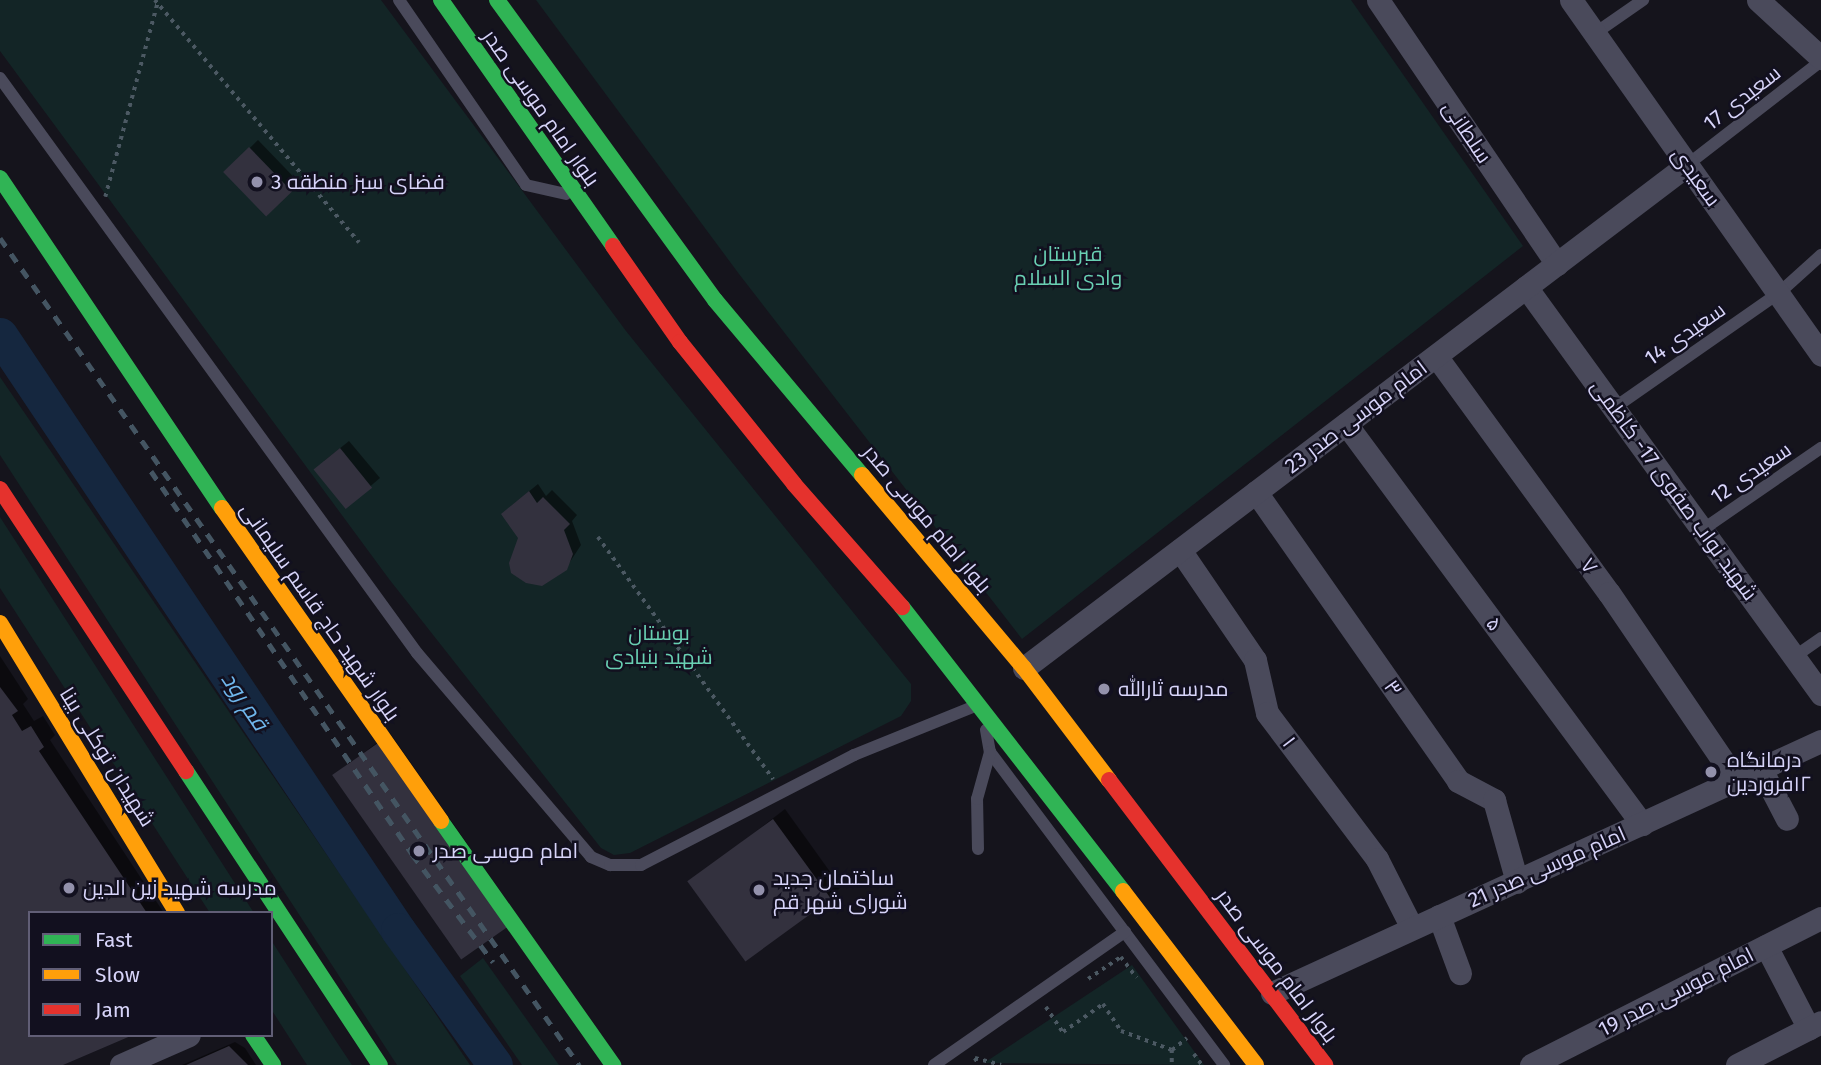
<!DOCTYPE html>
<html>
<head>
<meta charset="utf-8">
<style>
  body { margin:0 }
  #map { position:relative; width:1821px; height:1065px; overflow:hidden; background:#15141c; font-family:"Fira Sans",Cairo,sans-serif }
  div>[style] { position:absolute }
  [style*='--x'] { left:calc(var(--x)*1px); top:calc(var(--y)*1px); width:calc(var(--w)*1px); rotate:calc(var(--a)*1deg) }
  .green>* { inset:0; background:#132526 }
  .shadow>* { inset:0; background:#0007; transform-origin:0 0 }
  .river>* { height:35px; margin:-17.5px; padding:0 17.5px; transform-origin:17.5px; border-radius:17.5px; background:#15273f }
  .building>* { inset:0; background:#33313e; transform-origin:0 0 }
  .path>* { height:3.5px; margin-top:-1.75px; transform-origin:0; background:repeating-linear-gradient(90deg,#4c5963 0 3.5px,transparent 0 8.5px) }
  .lane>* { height:12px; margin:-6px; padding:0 6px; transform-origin:6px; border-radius:6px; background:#4a4a5b }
  .street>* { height:23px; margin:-11.5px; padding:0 11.5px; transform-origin:11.5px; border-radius:11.5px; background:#4a4a5b }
  .fast>* { height:16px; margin:-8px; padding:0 8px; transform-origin:8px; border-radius:8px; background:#30b455 }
  .slow>* { height:16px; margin:-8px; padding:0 8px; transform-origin:8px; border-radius:8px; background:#ff9f0a }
  .jam>* { height:16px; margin:-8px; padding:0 8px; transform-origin:8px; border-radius:8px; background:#e5322d }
  .rail>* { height:5px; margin-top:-2.5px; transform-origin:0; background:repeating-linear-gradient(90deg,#445562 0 10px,transparent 0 19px) }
  .dots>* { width:19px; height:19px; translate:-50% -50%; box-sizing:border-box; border:4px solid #12101f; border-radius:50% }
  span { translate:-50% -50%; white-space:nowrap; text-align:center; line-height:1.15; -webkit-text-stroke:5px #12101f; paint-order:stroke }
  .street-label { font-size:21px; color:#d7d4f9 }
  .poi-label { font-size:21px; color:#d7d4f9 }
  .left { translate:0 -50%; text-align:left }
  .park-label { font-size:21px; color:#69d0b3 }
  .water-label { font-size:23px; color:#6fb6ec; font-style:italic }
  .legend { position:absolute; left:28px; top:911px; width:245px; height:126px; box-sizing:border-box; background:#12101f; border:2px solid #615e76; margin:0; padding:9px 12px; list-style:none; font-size:21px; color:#d7d4f9 }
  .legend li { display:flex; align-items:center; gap:14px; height:35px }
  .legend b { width:35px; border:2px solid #615e76 }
</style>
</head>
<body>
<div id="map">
  <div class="green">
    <div style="clip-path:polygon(0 0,381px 0,626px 331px,911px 684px,911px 701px,901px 716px,630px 853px,614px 855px,601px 848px,389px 579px,0 51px)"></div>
    <div style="clip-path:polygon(536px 0,1351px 0,1523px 246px,1022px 639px,739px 274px)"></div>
    <div style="clip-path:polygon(0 377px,433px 1010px,470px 1065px,397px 1065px,0 455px)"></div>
    <div style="clip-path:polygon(0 517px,254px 913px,210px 913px,0 588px)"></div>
    <div style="clip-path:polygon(271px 940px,334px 1038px,352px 1065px,307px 1065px,271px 1009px)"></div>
    <div style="clip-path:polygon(483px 958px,559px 1065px,522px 1065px,460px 976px)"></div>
    <div style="clip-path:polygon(1132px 965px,1204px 1065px,984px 1063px)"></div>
  </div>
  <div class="shadow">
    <div style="left:258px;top:140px;width:59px;height:46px;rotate:46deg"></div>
    <div style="clip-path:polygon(349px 441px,380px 478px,346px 507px,324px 461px)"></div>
    <div style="clip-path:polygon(538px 484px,546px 496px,552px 490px,577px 515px,572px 521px,581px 545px,566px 568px,520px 538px,511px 506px)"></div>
    <div style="clip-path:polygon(0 656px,28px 699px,23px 704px,34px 721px,43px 716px,55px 735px,50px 740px,164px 913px,30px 913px,30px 1035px,59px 1065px,0 1065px)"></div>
    <div style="clip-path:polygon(390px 733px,517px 915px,334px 775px)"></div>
    <div style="clip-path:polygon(785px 809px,841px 887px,830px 898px,690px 882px)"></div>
    <div style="clip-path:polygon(235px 1042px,245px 1048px,256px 1065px,182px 1065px)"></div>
  </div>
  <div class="river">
    <div style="--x:0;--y:335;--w:716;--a:56.22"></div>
    <div style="--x:398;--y:930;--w:166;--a:54.3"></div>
  </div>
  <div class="building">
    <div style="left:249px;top:147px;width:62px;height:36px;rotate:46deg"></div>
    <div style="left:340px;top:448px;width:51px;height:34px;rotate:51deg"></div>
    <div style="clip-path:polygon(529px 491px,537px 503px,543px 497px,570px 524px,564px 530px,573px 554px,567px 570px,542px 586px,526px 583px,511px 573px,509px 563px,518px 538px,501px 514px)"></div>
    <div style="clip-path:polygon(0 687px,18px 711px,12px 715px,22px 731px,31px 726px,44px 747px,39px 751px,147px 913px,30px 913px,30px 1035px,133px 1035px,63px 1065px,0 1065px)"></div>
    <div style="left:378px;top:743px;width:225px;height:56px;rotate:55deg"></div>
    <div style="left:773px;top:819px;width:99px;height:106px;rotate:54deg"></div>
    <div style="clip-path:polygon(229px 1046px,248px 1065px,186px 1065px)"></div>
  </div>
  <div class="path">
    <div style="--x:155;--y:0;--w:317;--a:49.9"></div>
    <div style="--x:105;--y:197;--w:204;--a:-74.9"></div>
    <div style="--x:598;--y:537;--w:299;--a:54.1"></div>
    <div style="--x:1088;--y:979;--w:40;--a:-34"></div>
    <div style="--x:1121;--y:957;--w:26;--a:53"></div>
    <div style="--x:1046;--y:1007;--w:30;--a:56"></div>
    <div style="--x:1063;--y:1032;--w:49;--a:-35"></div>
    <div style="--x:1103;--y:1004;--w:32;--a:56"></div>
    <div style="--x:1121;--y:1031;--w:54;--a:20.4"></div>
    <div style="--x:1172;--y:1050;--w:19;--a:-39"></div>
    <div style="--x:1172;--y:1050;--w:15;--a:90"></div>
    <div style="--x:1194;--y:1054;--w:14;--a:54"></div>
    <div style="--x:975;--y:1058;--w:27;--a:15"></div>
    <div style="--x:975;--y:1058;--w:8;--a:60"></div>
  </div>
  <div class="lane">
    <div style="--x:399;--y:0;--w:224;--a:55.5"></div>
    <div style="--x:526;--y:185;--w:41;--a:12.7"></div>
    <div style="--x:1594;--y:34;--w:60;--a:-34.8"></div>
    <div style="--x:0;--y:78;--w:710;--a:54.05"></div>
    <div style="--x:417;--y:653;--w:268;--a:49.5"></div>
    <div style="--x:591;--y:857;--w:21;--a:23"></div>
    <div style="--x:610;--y:865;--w:31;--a:0"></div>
    <div style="--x:641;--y:865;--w:240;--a:-27.3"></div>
    <div style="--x:854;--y:755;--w:134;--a:-22"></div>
    <div style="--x:1687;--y:165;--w:170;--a:-37.8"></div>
    <div style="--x:1614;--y:408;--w:201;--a:-34.9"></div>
    <div style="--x:1779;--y:293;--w:57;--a:-42.1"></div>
    <div style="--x:1702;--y:530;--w:145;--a:-34.6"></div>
    <div style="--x:1794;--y:657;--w:33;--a:-35"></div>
    <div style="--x:986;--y:730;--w:22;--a:80"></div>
    <div style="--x:990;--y:752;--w:391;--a:53.2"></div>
    <div style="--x:978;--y:849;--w:50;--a:-91.1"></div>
    <div style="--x:977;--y:799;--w:49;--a:-74.5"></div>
    <div style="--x:934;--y:1065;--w:233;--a:-34.9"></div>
  </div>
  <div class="street">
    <div style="--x:1378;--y:0;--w:319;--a:55.9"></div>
    <div style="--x:1571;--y:0;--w:434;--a:54.8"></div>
    <div style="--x:1758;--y:0;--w:86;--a:42.6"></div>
    <div style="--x:1526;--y:287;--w:503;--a:54.06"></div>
    <div style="--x:1436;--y:356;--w:293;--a:53.9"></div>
    <div style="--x:1609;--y:593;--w:226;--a:55.8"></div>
    <div style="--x:1346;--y:424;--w:498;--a:53.5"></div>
    <div style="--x:1256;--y:492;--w:353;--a:55"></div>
    <div style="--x:1458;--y:781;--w:41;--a:27.8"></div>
    <div style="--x:1494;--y:800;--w:85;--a:74.3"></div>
    <div style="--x:1180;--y:550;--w:133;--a:55.7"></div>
    <div style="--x:1255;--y:660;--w:54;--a:77.2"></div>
    <div style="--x:1267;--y:713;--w:183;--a:53"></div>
    <div style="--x:1377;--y:859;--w:77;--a:63.1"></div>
    <div style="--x:1024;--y:668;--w:832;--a:-37.19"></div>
    <div style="--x:1761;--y:769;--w:56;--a:62.5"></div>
    <div style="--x:1439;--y:916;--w:61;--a:69.8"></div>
    <div style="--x:1766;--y:946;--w:93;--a:62.6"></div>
    <div style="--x:1272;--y:993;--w:604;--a:-24.66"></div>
    <div style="--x:121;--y:1065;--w:74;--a:-23.8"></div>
    <div style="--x:1531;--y:1065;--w:325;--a:-26.9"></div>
    <div style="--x:1737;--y:1065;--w:94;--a:-27.1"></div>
  </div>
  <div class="fast">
    <div style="--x:441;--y:0;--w:300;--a:55"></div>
    <div style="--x:497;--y:0;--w:371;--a:54"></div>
    <div style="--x:715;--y:300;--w:229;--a:50"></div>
    <div style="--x:0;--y:178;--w:398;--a:56.1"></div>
    <div style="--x:902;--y:607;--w:360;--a:52.1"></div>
    <div style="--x:186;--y:771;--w:352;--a:56.6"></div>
    <div style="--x:441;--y:821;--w:299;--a:54.8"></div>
    <div style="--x:253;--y:1035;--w:36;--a:56"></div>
  </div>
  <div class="slow">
    <div style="--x:862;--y:475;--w:252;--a:50"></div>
    <div style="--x:1024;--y:668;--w:141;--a:52.8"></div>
    <div style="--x:222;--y:508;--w:382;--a:55"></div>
    <div style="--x:0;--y:623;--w:340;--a:58.6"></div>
    <div style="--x:1123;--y:891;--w:219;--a:52.6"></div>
  </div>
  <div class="jam">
    <div style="--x:613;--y:246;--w:117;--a:55.1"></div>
    <div style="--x:680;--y:342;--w:182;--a:51.2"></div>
    <div style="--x:794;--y:484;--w:164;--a:48.7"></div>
    <div style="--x:0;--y:489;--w:338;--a:56.6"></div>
    <div style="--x:1109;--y:780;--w:358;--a:52.8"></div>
  </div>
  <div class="rail">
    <div style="--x:0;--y:238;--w:1010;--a:55"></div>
    <div style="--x:151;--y:471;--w:463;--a:55.7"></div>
    <div style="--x:412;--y:854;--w:135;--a:53.1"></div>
  </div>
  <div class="dots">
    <div style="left:257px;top:182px;background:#9391ac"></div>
    <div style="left:1104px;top:689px;background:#9391ac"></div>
    <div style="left:1711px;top:772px;background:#9391ac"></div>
    <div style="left:419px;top:851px;background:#9391ac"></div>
    <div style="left:69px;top:888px;background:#9391ac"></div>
    <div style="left:759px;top:890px;background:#9391ac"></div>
  </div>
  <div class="street-label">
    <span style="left:1742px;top:98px;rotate:-38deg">سعیدی 17</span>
    <span style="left:541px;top:108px;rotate:55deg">بلوار امام موسی صدر</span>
    <span style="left:1467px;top:132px;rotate:56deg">سلطانی</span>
    <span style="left:1696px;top:177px;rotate:54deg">سعیدی</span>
    <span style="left:1685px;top:334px;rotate:-35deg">سعیدی 14</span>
    <span style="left:1356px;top:417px;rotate:-37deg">امام موسی صدر 23</span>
    <span style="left:1751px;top:473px;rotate:-34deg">سعیدی 12</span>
    <span style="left:1674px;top:490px;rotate:54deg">شهید نواب صفوی 17- کاظمی</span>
    <span style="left:927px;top:519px;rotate:50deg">بلوار امام موسی صدر</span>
    <span style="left:1589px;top:566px;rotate:54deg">۷</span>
    <span style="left:320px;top:612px;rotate:55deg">بلوار شهید حاج قاسم سلیمانی</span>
    <span style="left:1494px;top:624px;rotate:53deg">۵</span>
    <span style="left:1393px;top:688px;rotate:55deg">۳</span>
    <span style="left:1289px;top:742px;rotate:53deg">۱</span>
    <span style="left:107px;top:757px;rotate:58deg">شهیدان توکلی بینا</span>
    <span style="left:1547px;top:867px;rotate:-24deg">امام موسی صدر 21</span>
    <span style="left:1277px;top:966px;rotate:53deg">بلوار امام موسی صدر</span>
    <span style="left:1676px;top:992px;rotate:-27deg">امام موسی صدر 19</span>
  </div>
  <div class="poi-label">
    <span class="left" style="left:271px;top:182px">فضای سبز منطقه 3</span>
    <span class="left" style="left:1118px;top:689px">مدرسه ثارالله</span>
    <span class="left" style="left:1727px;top:772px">درمانگاه<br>١٢فروردین</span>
    <span class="left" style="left:433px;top:851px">امام موسی صدر</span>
    <span class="left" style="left:773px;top:890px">ساختمان جدید<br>شورای شهر قم</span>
    <span class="left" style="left:83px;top:888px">مدرسه شهید زین الدین</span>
  </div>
  <div class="park-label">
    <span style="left:1068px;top:266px">قبرستان<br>وادی السلام</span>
    <span style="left:659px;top:645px">بوستان<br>شهید بنیادی</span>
  </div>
  <div class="water-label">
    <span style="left:245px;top:701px;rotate:56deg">قم رود</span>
  </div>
  <ul class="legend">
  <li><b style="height:9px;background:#30b455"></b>Fast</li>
  <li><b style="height:9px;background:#ff9f0a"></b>Slow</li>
  <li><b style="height:9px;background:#e5322d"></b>Jam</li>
  </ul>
</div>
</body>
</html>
